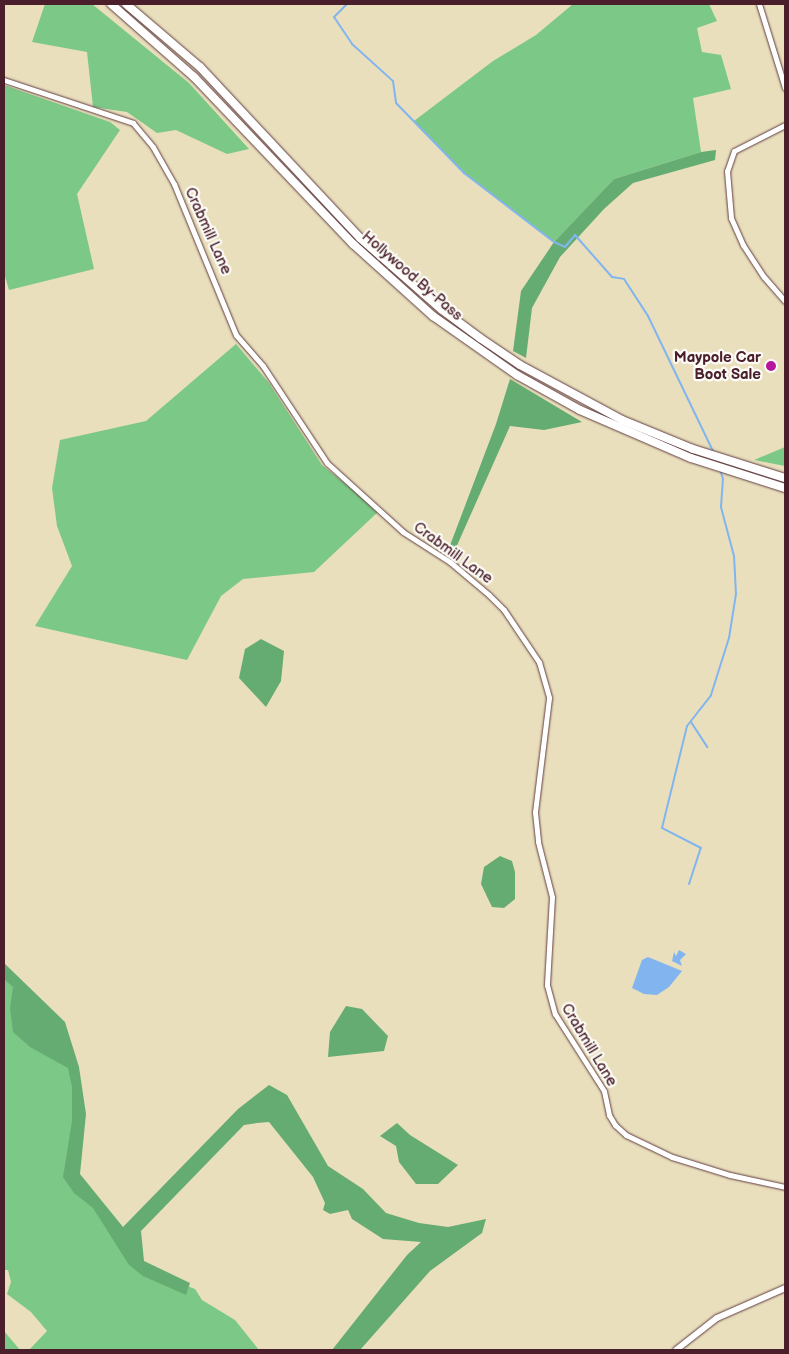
<!DOCTYPE html>
<html>
<head>
<meta charset="utf-8">
<style>
  body { margin:0 }
  #map { position:relative; width:789px; height:1354px; overflow:hidden; background:#e9dfbc; font-family:"Balsamiq Sans",sans-serif }
  div>[style] { position:absolute }
  [style*='--x'] { left:calc(var(--x)*1px); top:calc(var(--y)*1px); width:calc(var(--w)*1px); rotate:calc(var(--a)*1deg) }
  .green>* { inset:0; background:#7cc886 }
  .forest>* { inset:0; background:#65ac73 }
  .water>* { inset:0; background:#82b5ef }
  .stream>* { height:2px; margin:-1px; padding:0 1px; transform-origin:1px; border-radius:1px; background:#82b5ef }
  .roads { filter:drop-shadow(0 0 1px #623c41) drop-shadow(0 0 1px #623c41) }
  .minor>* { height:5px; margin:-2.5px; padding:0 2.5px; transform-origin:2.5px; border-radius:2.5px; background:#fff }
  .tertiary>* { height:6px; margin:-3px; padding:0 3px; transform-origin:3px; border-radius:3px; background:#fff }
  .trunk>* { height:8px; margin:-4px; padding:0 4px; transform-origin:4px; border-radius:4px; background:#fff }
  .dots>* { width:14px; height:14px; translate:-50% -50%; box-sizing:border-box; border:2px solid #fdfcf7; border-radius:50% }
  span { translate:-50% -50%; white-space:nowrap; text-align:center; line-height:1.15; -webkit-text-stroke:4.5px #fdfcf7; paint-order:stroke }
  .street-label { font-size:15px; color:#4a1f2b }
  .poi-label { font-size:15px; color:#4a1f2b; font-weight:700 }
  .right { translate:-100% -50%; text-align:right }
  .frame { position:absolute; inset:0; border:5px solid #4a1f2b; pointer-events:none }
</style>
</head>
<body>
<div id="map">
  <div class="green">
    <div style="clip-path:polygon(45px 4px,92px 4px,189px 83px,249px 149px,227px 154px,176px 130px,157px 133px,127px 112px,93px 107px,87px 52px,32px 42px)"></div>
    <div style="clip-path:polygon(573px 4px,709px 4px,717px 21px,697px 28px,702px 52px,721px 55px,731px 89px,693px 98px,701px 152px,614px 179px,554px 242px,464px 173px,414px 121px,493px 61px,536px 35px)"></div>
    <div style="clip-path:polygon(4px 85px,110px 122px,120px 130px,77px 194px,94px 269px,9px 290px,4px 273px)"></div>
    <div style="clip-path:polygon(236px 344px,269px 383px,322px 465px,379px 511px,314px 572px,243px 579px,221px 596px,187px 660px,35px 626px,72px 566px,57px 526px,52px 488px,60px 440px,146px 421px)"></div>
    <div style="clip-path:polygon(785px 447px,785px 466px,754px 460px)"></div>
    <div style="clip-path:polygon(4px 968px,79px 1067px,75px 1176px,140px 1268px,195px 1289px,202px 1300px,235px 1320px,259px 1350px,29px 1350px,47px 1331px,31px 1312px,7px 1294px,11px 1282px,8px 1270px,4px 1270px)"></div>
    <div style="clip-path:polygon(4px 1331px,20px 1350px,4px 1350px)"></div>
  </div>
  <div class="forest">
    <div style="clip-path:polygon(716px 150px,715px 160px,633px 183px,604px 209px,560px 257px,532px 308px,526px 358px,513px 351px,521px 291px,554px 242px,614px 179px,701px 152px)"></div>
    <div style="clip-path:polygon(510px 379px,582px 422px,544px 430px,510px 426px,451px 559px,446px 556px,496px 424px)"></div>
    <div style="clip-path:polygon(261px 639px,284px 651px,281px 681px,266px 707px,239px 678px,245px 649px)"></div>
    <div style="clip-path:polygon(500px 856px,512px 861px,515px 872px,515px 899px,504px 908px,492px 907px,481px 884px,484px 867px)"></div>
    <div style="clip-path:polygon(4px 963px,65px 1022px,79px 1067px,86px 1114px,80px 1174px,123px 1227px,238px 1109px,269px 1085px,287px 1095px,328px 1166px,363px 1189px,386px 1213px,419px 1223px,448px 1227px,486px 1219px,482px 1233px,430px 1271px,360px 1350px,332px 1350px,407px 1255px,421px 1242px,383px 1239px,352px 1219px,348px 1210px,330px 1214px,323px 1210px,325px 1203px,313px 1177px,269px 1122px,257px 1123px,244px 1125px,141px 1231px,144px 1261px,190px 1283px,186px 1295px,143px 1276px,129px 1265px,93px 1208px,74px 1193px,63px 1177px,72px 1121px,72px 1087px,68px 1068px,30px 1047px,13px 1032px,10px 1008px,13px 987px,4px 979px)"></div>
    <div style="clip-path:polygon(346px 1006px,362px 1009px,388px 1036px,384px 1051px,328px 1057px,330px 1032px)"></div>
    <div style="clip-path:polygon(397px 1123px,410px 1135px,458px 1165px,438px 1184px,416px 1184px,399px 1162px,396px 1146px,380px 1136px)"></div>
  </div>
  <div class="water">
    <div style="clip-path:polygon(679px 950px,686px 954px,680px 960px,682px 966px,672px 961px,674px 952px,676px 956px)"></div>
    <div style="clip-path:polygon(648px 957px,682px 971px,669px 987px,657px 995px,644px 994px,632px 988px,642px 960px)"></div>
  </div>
  <div class="stream">
    <div style="--x:347;--y:4;--w:18;--a:135"></div>
    <div style="--x:334;--y:17;--w:32;--a:56"></div>
    <div style="--x:352;--y:44;--w:55;--a:42.1"></div>
    <div style="--x:393;--y:81;--w:22;--a:82"></div>
    <div style="--x:396;--y:103;--w:98;--a:45.8"></div>
    <div style="--x:464;--y:173;--w:113;--a:37.5"></div>
    <div style="--x:554;--y:242;--w:12;--a:24"></div>
    <div style="--x:565;--y:247;--w:16;--a:-50"></div>
    <div style="--x:575;--y:235;--w:56;--a:48.6"></div>
    <div style="--x:612;--y:277;--w:12;--a:9"></div>
    <div style="--x:624;--y:279;--w:44;--a:57"></div>
    <div style="--x:648;--y:316;--w:152;--a:64.3"></div>
    <div style="--x:691;--y:722;--w:30;--a:57"></div>
    <div style="--x:689;--y:884;--w:38;--a:-72"></div>
    <div style="--x:701;--y:848;--w:44;--a:-152.9"></div>
    <div style="--x:662;--y:828;--w:105;--a:-76.2"></div>
    <div style="--x:687;--y:726;--w:39;--a:-52"></div>
    <div style="--x:711;--y:695;--w:60;--a:-72.5"></div>
    <div style="--x:729;--y:638;--w:45;--a:-81"></div>
    <div style="--x:736;--y:594;--w:38;--a:-93"></div>
    <div style="--x:734;--y:556;--w:51;--a:-104.9"></div>
    <div style="--x:721;--y:507;--w:28;--a:-86"></div>
    <div style="--x:723;--y:479;--w:10;--a:-107"></div>
  </div>
  <div class="roads">
    <div class="minor">
      <div style="--x:759;--y:4;--w:88;--a:72.8"></div>
      <div style="--x:4;--y:80;--w:136;--a:18.4"></div>
      <div style="--x:133;--y:123;--w:31;--a:50"></div>
      <div style="--x:153;--y:147;--w:43;--a:60.4"></div>
      <div style="--x:174;--y:184;--w:163;--a:67.7"></div>
      <div style="--x:236;--y:335;--w:41;--a:48.9"></div>
      <div style="--x:263;--y:366;--w:116;--a:56.6"></div>
      <div style="--x:327;--y:463;--w:103;--a:42.2"></div>
      <div style="--x:403;--y:532;--w:56;--a:32.6"></div>
      <div style="--x:450;--y:562;--w:51;--a:40.2"></div>
      <div style="--x:489;--y:595;--w:21;--a:45"></div>
      <div style="--x:504;--y:610;--w:63;--a:56.1"></div>
      <div style="--x:539;--y:662;--w:37;--a:74"></div>
      <div style="--x:549;--y:698;--w:115;--a:97"></div>
      <div style="--x:535;--y:812;--w:30;--a:84"></div>
      <div style="--x:538;--y:842;--w:57;--a:75.7"></div>
      <div style="--x:552;--y:897;--w:88;--a:93.3"></div>
      <div style="--x:547;--y:985;--w:30;--a:75"></div>
      <div style="--x:555;--y:1014;--w:91;--a:57.5"></div>
      <div style="--x:604;--y:1091;--w:25;--a:78"></div>
      <div style="--x:609;--y:1115;--w:12;--a:59"></div>
      <div style="--x:615;--y:1125;--w:15;--a:42"></div>
      <div style="--x:626;--y:1135;--w:51;--a:25.6"></div>
      <div style="--x:672;--y:1157;--w:61;--a:17.2"></div>
      <div style="--x:730;--y:1175;--w:56;--a:12.3"></div>
      <div style="--x:785;--y:125;--w:57;--a:153"></div>
      <div style="--x:734;--y:151;--w:21;--a:109"></div>
      <div style="--x:727;--y:171;--w:47;--a:85.1"></div>
      <div style="--x:731;--y:218;--w:30;--a:66"></div>
      <div style="--x:743;--y:245;--w:38;--a:57"></div>
      <div style="--x:764;--y:277;--w:32;--a:49"></div>
    </div>
    <div class="tertiary">
      <div style="--x:676;--y:1350;--w:52;--a:-38"></div>
      <div style="--x:717;--y:1318;--w:74;--a:-23.8"></div>
    </div>
    <div class="trunk">
      <div style="--x:111;--y:4;--w:111;--a:41.3"></div>
      <div style="--x:194;--y:77;--w:231;--a:46.4"></div>
      <div style="--x:353;--y:244;--w:108;--a:42"></div>
      <div style="--x:433;--y:316;--w:103;--a:35.1"></div>
      <div style="--x:517;--y:375;--w:72;--a:29.1"></div>
      <div style="--x:580;--y:410;--w:121;--a:23.4"></div>
      <div style="--x:691;--y:458;--w:99;--a:17.7"></div>
      <div style="--x:126;--y:4;--w:97;--a:40.4"></div>
      <div style="--x:200;--y:67;--w:234;--a:46.9"></div>
      <div style="--x:360;--y:238;--w:108;--a:41.2"></div>
      <div style="--x:441;--y:309;--w:49;--a:36.6"></div>
      <div style="--x:480;--y:338;--w:48;--a:34"></div>
      <div style="--x:520;--y:365;--w:116;--a:28.3"></div>
      <div style="--x:622;--y:420;--w:77;--a:22.2"></div>
      <div style="--x:693;--y:449;--w:96;--a:17.5"></div>
    </div>
  </div>
  <div class="dots">
    <div style="left:771px;top:366px;background:#b5179e"></div>
  </div>
  <div class="street-label">
    <span style="left:208px;top:231px;rotate:66deg">Crabmill Lane</span>
    <span style="left:412px;top:276px;rotate:41deg">Hollywood By-Pass</span>
    <span style="left:453px;top:553px;rotate:36deg">Crabmill Lane</span>
    <span style="left:589px;top:1045px;rotate:59deg">Crabmill Lane</span>
  </div>
  <div class="poi-label">
    <span class="right" style="left:761px;top:366px">Maypole Car<br>Boot Sale</span>
  </div>
  <div class="frame"></div>
</div>
</body>
</html>
